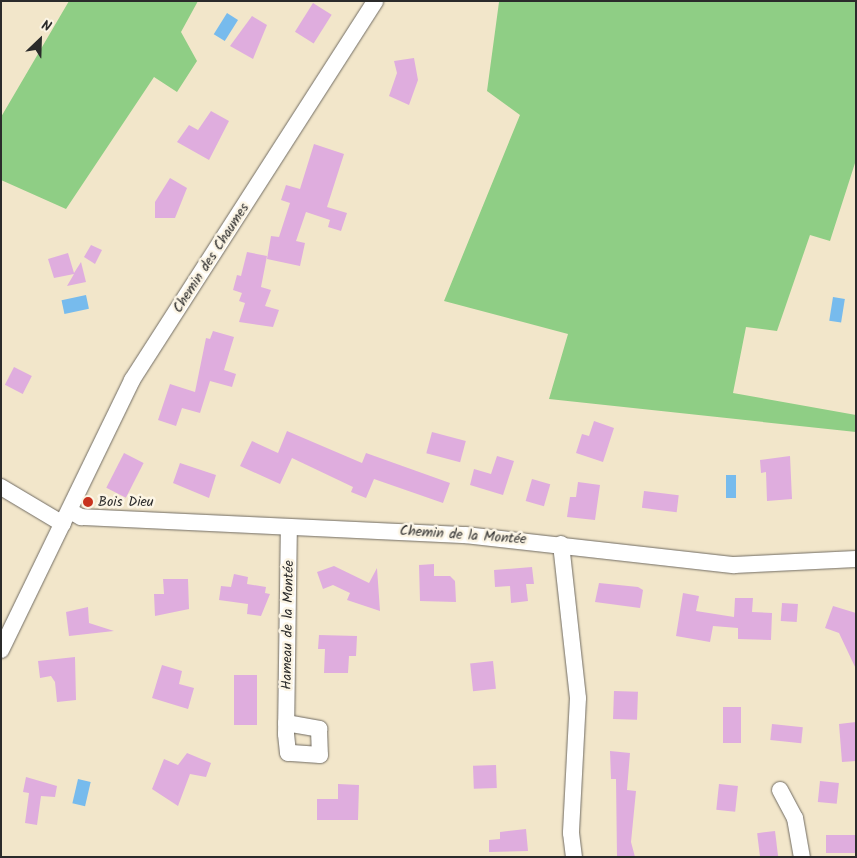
<!DOCTYPE html>
<html>
<head>
<meta charset="utf-8">
<style>
  body { margin:0 }
  #map { position:relative; width:857px; height:858px; overflow:hidden; background:#f2e6ca; font-family:Kalam,sans-serif }
  div>[style] { position:absolute }
  [style*='--x'] { left:calc(var(--x)*1px); top:calc(var(--y)*1px); width:calc(var(--w)*1px); rotate:calc(var(--a)*1deg) }
  .green>* { inset:0; background:#8fce85 }
  .water>* { inset:0; background:#77bbed; transform-origin:0 0 }
  .building>* { inset:0; background:#dfadde; transform-origin:0 0 }
  .roads { filter:drop-shadow(0 0 1px #716c63) drop-shadow(0 0 1px #716c63) }
  .minor>* { height:16px; margin:-8px; padding:0 8px; transform-origin:8px; border-radius:8px; background:#fff }
  .dots>* { width:14px; height:14px; translate:-50% -50%; box-sizing:border-box; border:2px solid #fcf5e5; border-radius:50% }
  span { translate:-50% -50%; white-space:nowrap; text-align:center; line-height:1.15; -webkit-text-stroke:5px #fcf5e5; paint-order:stroke }
  .street-label { font-size:14px; color:#2b2b2b }
  .poi-label { font-size:14px; color:#2b2b2b }
  .left { translate:0 -50%; text-align:left }
  .frame { position:absolute; inset:0; border:2px solid #2b2b2b; pointer-events:none }
  .north { position:absolute; left:15px; top:15px; width:50px; height:50px; -webkit-text-stroke:4px #fcf5e5; paint-order:stroke; rotate:24deg; font-size:14px; font-weight:700; line-height:20px; text-align:center; color:#2b2b2b }
  .north::after { content:''; display:block; margin:auto; width:18px; height:22px; background:#2b2b2b; clip-path:polygon(50% 0,100% 100%,50% 72%,0 100%) }
</style>
</head>
<body>
<div id="map">
  <div class="green">
    <div style="clip-path:polygon(69px 1px,198px 1px,181px 32px,197px 61px,177px 92px,154px 77px,66px 209px,1px 180px,1px 117px)"></div>
    <div style="clip-path:polygon(856px 1px,856px 160px,830px 241px,810px 235px,777px 331px,746px 327px,733px 393px,856px 415px,856px 432px,549px 399px,568px 334px,444px 301px,520px 115px,487px 91px,499px 2px)"></div>
  </div>
  <div class="water">
    <div style="left:227px;top:13px;width:13px;height:25px;rotate:32deg"></div>
    <div style="left:86px;top:295px;width:14px;height:25px;rotate:78deg"></div>
    <div style="left:833px;top:297px;width:12px;height:24px;rotate:9deg"></div>
    <div style="left:726px;top:475px;width:10px;height:23px"></div>
    <div style="left:78px;top:779px;width:13px;height:25px;rotate:13deg"></div>
  </div>
  <div class="building">
    <div style="left:313px;top:3px;width:22px;height:34px;rotate:32deg"></div>
    <div style="clip-path:polygon(252px 16px,267px 25px,253px 59px,230px 46px)"></div>
    <div style="clip-path:polygon(414px 58px,418px 80px,409px 105px,389px 96px,397px 73px,394px 61px)"></div>
    <div style="clip-path:polygon(211px 111px,229px 121px,209px 160px,177px 142px,189px 125px,198px 130px)"></div>
    <div style="clip-path:polygon(314px 144px,344px 154px,327px 207px,347px 213px,341px 231px,328px 227px,330px 220px,306px 212px,296px 241px,305px 243px,300px 266px,267px 259px,271px 236px,279px 237px,290px 203px,281px 200px,286px 185px,300px 189px)"></div>
    <div style="clip-path:polygon(170px 178px,187px 188px,175px 218px,155px 218px,155px 202px)"></div>
    <div style="clip-path:polygon(91px 245px,102px 250px,95px 264px,84px 257px)"></div>
    <div style="clip-path:polygon(247px 252px,267px 256px,261px 287px,271px 290px,265px 306px,279px 310px,273px 327px,239px 322px,245px 303px,239px 301px,242px 293px,233px 290px,237px 275px,241px 276px)"></div>
    <div style="clip-path:polygon(68px 253px,74px 273px,81px 262px,86px 282px,67px 286px,74px 274px,54px 278px,48px 259px)"></div>
    <div style="clip-path:polygon(213px 331px,234px 337px,224px 370px,236px 374px,232px 387px,210px 381px,200px 413px,182px 408px,176px 426px,158px 420px,170px 384px,195px 392px,206px 338px,210px 339px)"></div>
    <div style="left:14px;top:367px;width:20px;height:20px;rotate:27deg"></div>
    <div style="clip-path:polygon(594px 421px,614px 428px,603px 462px,576px 453px,582px 434px,589px 436px)"></div>
    <div style="clip-path:polygon(287px 431px,362px 463px,366px 453px,450px 483px,443px 503px,374px 479px,366px 498px,351px 492px,353px 487px,292px 458px,280px 484px,240px 466px,252px 441px,278px 453px)"></div>
    <div style="left:432px;top:432px;width:35px;height:22px;rotate:15deg"></div>
    <div style="left:124px;top:453px;width:22px;height:39px;rotate:27deg"></div>
    <div style="clip-path:polygon(497px 456px,514px 461px,503px 495px,470px 485px,474px 469px,491px 474px)"></div>
    <div style="clip-path:polygon(790px 456px,792px 499px,767px 501px,766px 472px,761px 473px,760px 460px)"></div>
    <div style="clip-path:polygon(180px 463px,216px 475px,209px 498px,173px 483px)"></div>
    <div style="left:532px;top:479px;width:19px;height:23px;rotate:16deg"></div>
    <div style="clip-path:polygon(578px 482px,600px 485px,595px 520px,567px 517px,570px 497px,576px 497px)"></div>
    <div style="left:644px;top:491px;width:35px;height:17px;rotate:7deg"></div>
    <div style="clip-path:polygon(434px 564px,434px 576px,450px 576px,455px 581px,456px 602px,420px 601px,419px 565px)"></div>
    <div style="clip-path:polygon(334px 566px,369px 583px,377px 568px,380px 611px,347px 600px,350px 593px,333px 585px,323px 589px,317px 572px)"></div>
    <div style="clip-path:polygon(532px 567px,534px 584px,526px 584px,528px 601px,511px 603px,510px 586px,495px 587px,494px 570px)"></div>
    <div style="clip-path:polygon(234px 574px,248px 577px,247px 584px,266px 587px,265px 593px,270px 594px,261px 616px,247px 614px,248px 604px,219px 600px,221px 586px,231px 587px)"></div>
    <div style="clip-path:polygon(163px 579px,188px 579px,189px 609px,155px 616px,154px 594px,164px 594px)"></div>
    <div style="clip-path:polygon(599px 583px,638px 587px,643px 590px,640px 608px,595px 602px)"></div>
    <div style="clip-path:polygon(683px 593px,699px 596px,696px 611px,734px 617px,735px 598px,753px 598px,752px 612px,772px 613px,771px 640px,738px 639px,738px 628px,713px 626px,710px 642px,676px 636px)"></div>
    <div style="left:782px;top:603px;width:16px;height:18px;rotate:4deg"></div>
    <div style="clip-path:polygon(833px 606px,856px 613px,856px 669px,839px 633px,825px 628px)"></div>
    <div style="clip-path:polygon(88px 607px,89px 623px,114px 631px,69px 636px,66px 612px)"></div>
    <div style="clip-path:polygon(319px 635px,357px 636px,356px 656px,349px 656px,348px 673px,324px 673px,325px 649px,318px 649px)"></div>
    <div style="clip-path:polygon(75px 657px,76px 700px,57px 702px,55px 682px,51px 676px,40px 678px,38px 661px)"></div>
    <div style="left:493px;top:661px;width:28px;height:23px;rotate:84deg"></div>
    <div style="clip-path:polygon(162px 665px,182px 671px,179px 684px,194px 688px,188px 709px,152px 698px)"></div>
    <div style="left:234px;top:675px;width:23px;height:50px"></div>
    <div style="left:614px;top:691px;width:24px;height:28px;rotate:2deg"></div>
    <div style="left:723px;top:707px;width:18px;height:36px"></div>
    <div style="clip-path:polygon(856px 722px,856px 761px,842px 762px,839px 724px)"></div>
    <div style="left:772px;top:724px;width:31px;height:16px;rotate:6deg"></div>
    <div style="clip-path:polygon(610px 751px,630px 753px,627px 790px,636px 791px,631px 842px,635px 857px,617px 857px,616px 779px,611px 779px)"></div>
    <div style="clip-path:polygon(187px 753px,211px 763px,206px 777px,190px 774px,178px 806px,152px 789px,164px 759px,178px 765px)"></div>
    <div style="left:496px;top:765px;width:23px;height:23px;rotate:88deg"></div>
    <div style="clip-path:polygon(26px 777px,57px 786px,55px 797px,41px 796px,37px 825px,25px 823px,29px 793px,23px 792px)"></div>
    <div style="left:820px;top:781px;width:19px;height:21px;rotate:6deg"></div>
    <div style="clip-path:polygon(338px 784px,359px 785px,358px 820px,317px 820px,317px 799px,338px 799px)"></div>
    <div style="left:719px;top:784px;width:19px;height:26px;rotate:6deg"></div>
    <div style="clip-path:polygon(526px 829px,528px 851px,489px 852px,489px 840px,500px 839px,500px 832px)"></div>
    <div style="left:775px;top:831px;width:26px;height:18px;rotate:83deg"></div>
    <div style="left:856px;top:835px;width:18px;height:30px;rotate:90deg"></div>
  </div>
  <div class="roads">
    <div class="minor">
      <div style="--x:1;--y:487;--w:72;--a:30.8"></div>
      <div style="--x:70;--y:511;--w:13;--a:29"></div>
      <div style="--x:81;--y:517;--w:384;--a:2.7"></div>
      <div style="--x:465;--y:535;--w:271;--a:6.4"></div>
      <div style="--x:734;--y:565;--w:122;--a:-2.8"></div>
      <div style="--x:561;--y:544;--w:155;--a:83.7"></div>
      <div style="--x:578;--y:698;--w:135;--a:93"></div>
      <div style="--x:571;--y:833;--w:24;--a:83"></div>
      <div style="--x:1;--y:650;--w:300;--a:-64.1"></div>
      <div style="--x:132;--y:380;--w:450;--a:-57.3"></div>
      <div style="--x:286;--y:723;--w:34;--a:10"></div>
      <div style="--x:319;--y:729;--w:26;--a:88"></div>
      <div style="--x:320;--y:755;--w:32;--a:-176"></div>
      <div style="--x:288;--y:753;--w:19;--a:-96"></div>
      <div style="--x:286;--y:734;--w:206;--a:-89.2"></div>
      <div style="--x:780;--y:790;--w:32;--a:62"></div>
      <div style="--x:795;--y:818;--w:40;--a:80"></div>
    </div>
  </div>
  <div class="dots">
    <div style="left:88px;top:502px;background:#c8321e"></div>
  </div>
  <div class="street-label">
    <span style="left:211px;top:258px;rotate:-57deg">Chemin des Chaumes</span>
    <span style="left:463px;top:535px;rotate:4deg">Chemin de la Montée</span>
    <span style="left:288px;top:625px;rotate:-89deg">Hameau de la Montée</span>
  </div>
  <div class="poi-label">
    <span class="left" style="left:98px;top:502px">Bois Dieu</span>
  </div>
  <div class="frame"></div>
  <div class="north">N</div>
</div>
</body>
</html>
